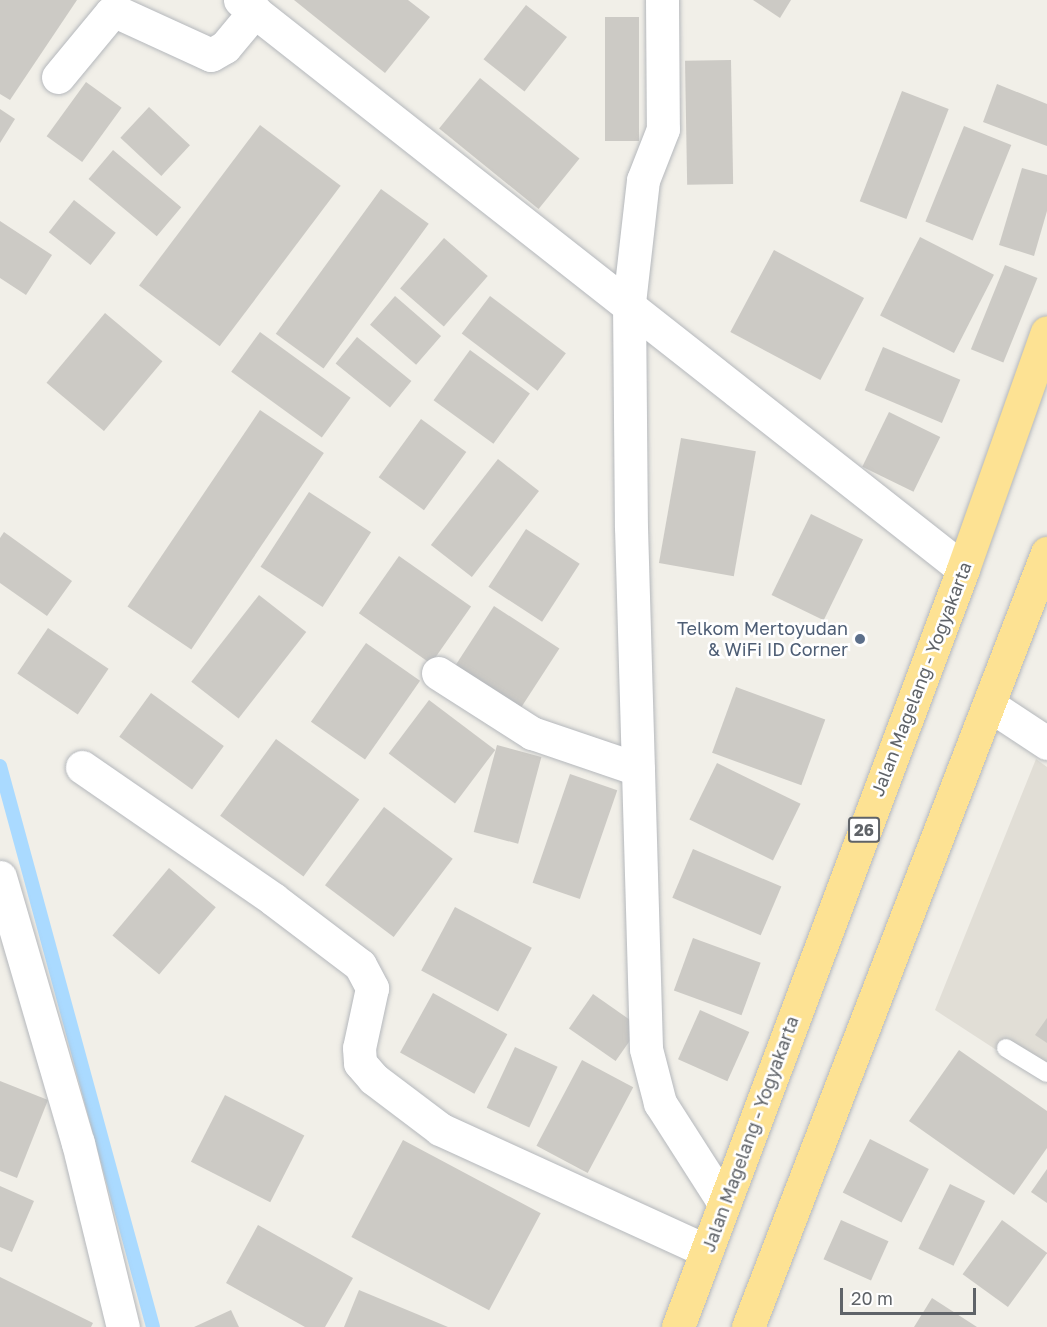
<!DOCTYPE html>
<html>
<head>
<meta charset="utf-8">
<style>
  body { margin:0 }
  #map { position:relative; width:1047px; height:1327px; overflow:hidden; background:#f1efe8; font-family:"Golos Text",sans-serif }
  div>[style] { position:absolute }
  [style*='--x'] { left:calc(var(--x)*1px); top:calc(var(--y)*1px); width:calc(var(--w)*1px); rotate:calc(var(--a)*1deg) }
  .education>* { inset:0; background:#e1ded6 }
  .stream>* { height:14px; margin:-7px; padding:0 7px; transform-origin:7px; border-radius:7px; background:#aadaff }
  .building>* { inset:0; background:#cccac5; transform-origin:0 0 }
  .roads { filter:drop-shadow(0 0 2px #b5b8bc) drop-shadow(0 0 2px #b5b8bc) }
  .lane>* { height:18px; margin:-9px; padding:0 9px; transform-origin:9px; border-radius:9px; background:#fff }
  .street>* { height:33px; margin:-16.5px; padding:0 16.5px; transform-origin:16.5px; border-radius:16.5px; background:#fff }
  .highway>* { height:33px; margin:-16.5px; padding:0 16.5px; transform-origin:16.5px; border-radius:16.5px; background:#fde293 }
  .dots>* { width:16px; height:16px; translate:-50% -50%; box-sizing:border-box; border:3px solid #fff; border-radius:50% }
  span { translate:-50% -50%; white-space:nowrap; text-align:center; line-height:1.15; -webkit-text-stroke:5px #fff; paint-order:stroke }
  .shield-label span { padding:2px 4px; background:#fff; border:2px solid; border-radius:4px; -webkit-text-stroke-width:0 }
  .shield-label { font-size:16px; color:#5f6368; font-weight:700 }
  .service-label { font-size:18px; color:#4e5e75 }
  .right { translate:-100% -50%; text-align:right }
  .street-label { font-size:18px; color:#5f6368 }
  .scale { position:absolute; left:840px; top:1288px; width:136px; height:27px; box-sizing:border-box; border:3px solid #5f6368; border-top:0; padding-left:8px; font-size:18px; line-height:21px; white-space:nowrap; color:#5f6368; -webkit-text-stroke:4px #fff; paint-order:stroke }
</style>
</head>
<body>
<div id="map">
  <div class="education">
    <div style="clip-path:polygon(1036px 759px,1047px 767px,1047px 1083px,935px 1010px)"></div>
  </div>
  <div class="stream">
    <div style="--x:0;--y:766;--w:581;--a:74.74"></div>
  </div>
  <div class="building">
    <div style="clip-path:polygon(0 0,77px 0,10px 100px,0 94px)"></div>
    <div style="clip-path:polygon(294px 0,408px 0,430px 17px,385px 73px)"></div>
    <div style="clip-path:polygon(753px 0,791px 0,780px 18px)"></div>
    <div style="left:526px;top:5px;width:52px;height:69px;rotate:38deg"></div>
    <div style="left:605px;top:17px;width:34px;height:124px"></div>
    <div style="left:731px;top:60px;width:124px;height:46px;rotate:89deg"></div>
    <div style="left:480px;top:78px;width:128px;height:65px;rotate:39deg"></div>
    <div style="left:86px;top:82px;width:44px;height:67px;rotate:36deg"></div>
    <div style="clip-path:polygon(997px 84px,1047px 104px,1047px 146px,983px 122px)"></div>
    <div style="left:902px;top:91px;width:50px;height:118px;rotate:21deg"></div>
    <div style="left:149px;top:107px;width:56px;height:42px;rotate:43deg"></div>
    <div style="clip-path:polygon(0 109px,15px 119px,0 143px)"></div>
    <div style="left:260px;top:125px;width:101px;height:201px;rotate:37deg"></div>
    <div style="left:964px;top:126px;width:51px;height:103px;rotate:22deg"></div>
    <div style="left:113px;top:150px;width:89px;height:38px;rotate:40deg"></div>
    <div style="clip-path:polygon(1022px 168px,1047px 175px,1047px 211px,1034px 256px,999px 245px)"></div>
    <div style="left:381px;top:189px;width:59px;height:179px;rotate:36deg"></div>
    <div style="left:74px;top:200px;width:53px;height:41px;rotate:38deg"></div>
    <div style="clip-path:polygon(0 221px,52px 255px,26px 295px,0 278px)"></div>
    <div style="left:920px;top:237px;width:83px;height:88px;rotate:27deg"></div>
    <div style="left:444px;top:238px;width:58px;height:67px;rotate:41deg"></div>
    <div style="left:774px;top:250px;width:102px;height:93px;rotate:28deg"></div>
    <div style="left:1005px;top:265px;width:35px;height:91px;rotate:22deg"></div>
    <div style="left:395px;top:296px;width:61px;height:38px;rotate:41deg"></div>
    <div style="left:490px;top:296px;width:95px;height:47px;rotate:37deg"></div>
    <div style="left:105px;top:313px;width:75px;height:91px;rotate:40deg"></div>
    <div style="left:260px;top:332px;width:112px;height:49px;rotate:36deg"></div>
    <div style="left:357px;top:337px;width:70px;height:34px;rotate:39deg"></div>
    <div style="left:883px;top:347px;width:84px;height:47px;rotate:23deg"></div>
    <div style="left:470px;top:350px;width:74px;height:62px;rotate:36deg"></div>
    <div style="left:260px;top:410px;width:77px;height:237px;rotate:34deg"></div>
    <div style="left:889px;top:412px;width:57px;height:61px;rotate:26deg"></div>
    <div style="left:421px;top:419px;width:56px;height:72px;rotate:36deg"></div>
    <div style="left:681px;top:438px;width:76px;height:127px;rotate:10deg"></div>
    <div style="left:498px;top:459px;width:52px;height:109px;rotate:38deg"></div>
    <div style="left:309px;top:492px;width:74px;height:89px;rotate:33deg"></div>
    <div style="left:811px;top:514px;width:58px;height:90px;rotate:26deg"></div>
    <div style="left:526px;top:529px;width:64px;height:69px;rotate:33deg"></div>
    <div style="clip-path:polygon(4px 532px,72px 581px,47px 616px,0 583px,0 538px)"></div>
    <div style="left:399px;top:556px;width:88px;height:70px;rotate:35deg"></div>
    <div style="left:259px;top:595px;width:60px;height:110px;rotate:38deg"></div>
    <div style="left:494px;top:606px;width:78px;height:73px;rotate:33deg"></div>
    <div style="left:48px;top:628px;width:73px;height:55px;rotate:34deg"></div>
    <div style="left:366px;top:643px;width:66px;height:96px;rotate:35deg"></div>
    <div style="left:736px;top:687px;width:95px;height:70px;rotate:20deg"></div>
    <div style="left:151px;top:693px;width:90px;height:54px;rotate:36deg"></div>
    <div style="left:429px;top:700px;width:83px;height:67px;rotate:37deg"></div>
    <div style="left:276px;top:739px;width:103px;height:95px;rotate:36deg"></div>
    <div style="left:497px;top:745px;width:46px;height:90px;rotate:15deg"></div>
    <div style="left:717px;top:763px;width:93px;height:63px;rotate:26deg"></div>
    <div style="left:570px;top:774px;width:50px;height:115px;rotate:19deg"></div>
    <div style="left:384px;top:807px;width:86px;height:98px;rotate:37deg"></div>
    <div style="left:693px;top:849px;width:96px;height:53px;rotate:23deg"></div>
    <div style="left:169px;top:868px;width:61px;height:88px;rotate:40deg"></div>
    <div style="left:455px;top:907px;width:87px;height:72px;rotate:28deg"></div>
    <div style="left:693px;top:938px;width:72px;height:56px;rotate:20deg"></div>
    <div style="left:433px;top:993px;width:85px;height:68px;rotate:29deg"></div>
    <div style="left:593px;top:994px;width:57px;height:42px;rotate:35deg"></div>
    <div style="left:700px;top:1010px;width:54px;height:54px;rotate:24deg"></div>
    <div style="clip-path:polygon(1047px 1018px,1047px 1043px,1035px 1035px)"></div>
    <div style="left:515px;top:1047px;width:47px;height:67px;rotate:25deg"></div>
    <div style="clip-path:polygon(959px 1050px,1047px 1111px,1047px 1148px,1014px 1195px,909px 1121px)"></div>
    <div style="left:582px;top:1060px;width:58px;height:97px;rotate:28deg"></div>
    <div style="clip-path:polygon(0 1081px,48px 1100px,17px 1178px,0 1171px)"></div>
    <div style="left:225px;top:1095px;width:89px;height:75px;rotate:27deg"></div>
    <div style="left:870px;top:1139px;width:66px;height:60px;rotate:27deg"></div>
    <div style="left:403px;top:1140px;width:156px;height:110px;rotate:28deg"></div>
    <div style="clip-path:polygon(1047px 1169px,1047px 1203px,1031px 1192px)"></div>
    <div style="left:950px;top:1184px;width:39px;height:72px;rotate:26deg"></div>
    <div style="clip-path:polygon(0 1186px,34px 1201px,12px 1252px,0 1247px)"></div>
    <div style="left:841px;top:1220px;width:52px;height:43px;rotate:24deg"></div>
    <div style="left:1002px;top:1220px;width:56px;height:67px;rotate:36deg"></div>
    <div style="clip-path:polygon(258px 1225px,353px 1278px,325px 1327px,305px 1327px,226px 1283px)"></div>
    <div style="clip-path:polygon(0 1277px,93px 1323px,91px 1327px,0 1327px)"></div>
    <div style="clip-path:polygon(359px 1290px,448px 1327px,344px 1327px)"></div>
    <div style="clip-path:polygon(932px 1298px,977px 1327px,914px 1327px)"></div>
    <div style="clip-path:polygon(231px 1310px,239px 1327px,194px 1327px)"></div>
  </div>
  <div class="roads">
    <div class="lane">
      <div style="--x:1006;--y:1048;--w:48;--a:31.4"></div>
    </div>
    <div class="street">
      <div style="--x:240;--y:0;--w:920;--a:38.2"></div>
      <div style="--x:662;--y:0;--w:129;--a:89.6"></div>
      <div style="--x:663;--y:129;--w:55;--a:111.4"></div>
      <div style="--x:643;--y:180;--w:124;--a:96.5"></div>
      <div style="--x:629;--y:303;--w:224;--a:89.5"></div>
      <div style="--x:631;--y:527;--w:522;--a:88.35"></div>
      <div style="--x:646;--y:1049;--w:56;--a:75.5"></div>
      <div style="--x:660;--y:1103;--w:119;--a:57.4"></div>
      <div style="--x:58;--y:77;--w:83;--a:-50.4"></div>
      <div style="--x:111;--y:13;--w:6;--a:-9"></div>
      <div style="--x:117;--y:12;--w:103;--a:24.6"></div>
      <div style="--x:211;--y:55;--w:16;--a:-30"></div>
      <div style="--x:225;--y:47;--w:47;--a:-50.2"></div>
      <div style="--x:438;--y:673;--w:112;--a:32.6"></div>
      <div style="--x:532;--y:733;--w:112;--a:18.8"></div>
      <div style="--x:991;--y:706;--w:67;--a:33.5"></div>
      <div style="--x:82;--y:767;--w:232;--a:34.6"></div>
      <div style="--x:273;--y:899;--w:109;--a:37.2"></div>
      <div style="--x:360;--y:965;--w:26;--a:62"></div>
      <div style="--x:372;--y:988;--w:61;--a:102.2"></div>
      <div style="--x:359;--y:1048;--w:15;--a:86"></div>
      <div style="--x:360;--y:1063;--w:21;--a:49"></div>
      <div style="--x:374;--y:1079;--w:83;--a:37.1"></div>
      <div style="--x:440;--y:1129;--w:293;--a:24.6"></div>
      <div style="--x:0;--y:877;--w:277;--a:73.7"></div>
      <div style="--x:78;--y:1143;--w:189;--a:76.3"></div>
    </div>
    <div class="highway">
      <div style="--x:678;--y:1327;--w:810;--a:-69.39"></div>
      <div style="--x:963;--y:569;--w:251;--a:-70.5"></div>
      <div style="--x:748;--y:1327;--w:830;--a:-68.88"></div>
    </div>
  </div>
  <div class="dots">
    <div style="left:860px;top:639px;background:#5c6f8a"></div>
  </div>
  <div class="shield-label">
    <span style="left:864px;top:830px">26</span>
  </div>
  <div class="service-label">
    <span class="right" style="left:848px;top:639px">Telkom Mertoyudan<br>&amp; WiFi ID Corner</span>
  </div>
  <div class="street-label">
    <span style="left:921px;top:679px;rotate:-69deg">Jalan Magelang - Yogyakarta</span>
    <span style="left:750px;top:1134px;rotate:-70deg">Jalan Magelang - Yogyakarta</span>
  </div>
  <div class="scale">20 m</div>
</div>
</body>
</html>
